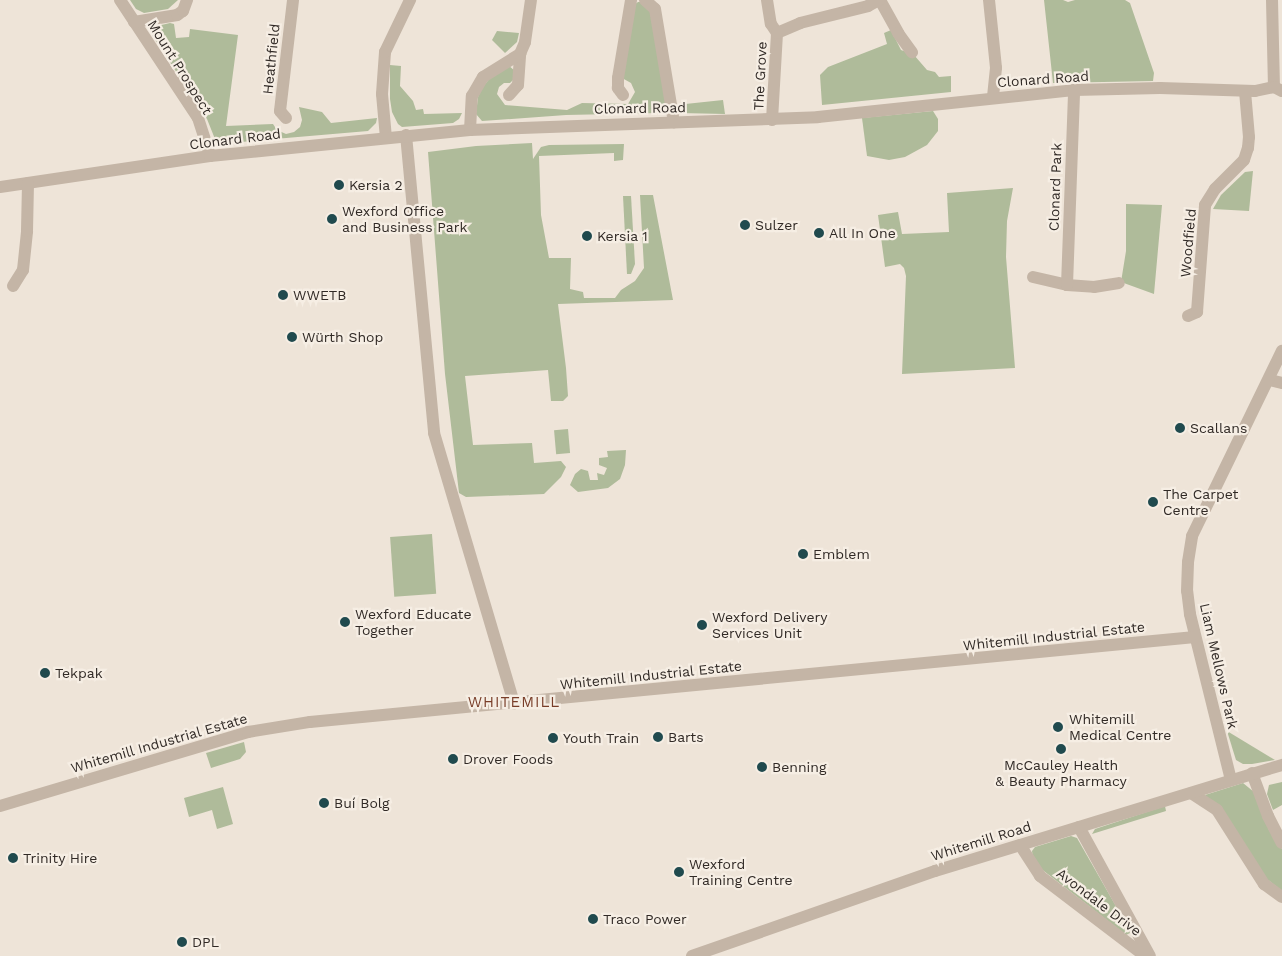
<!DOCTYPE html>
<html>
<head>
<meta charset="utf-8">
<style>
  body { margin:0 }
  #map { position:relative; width:1282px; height:956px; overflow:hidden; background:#eee4d8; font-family:"Work Sans",sans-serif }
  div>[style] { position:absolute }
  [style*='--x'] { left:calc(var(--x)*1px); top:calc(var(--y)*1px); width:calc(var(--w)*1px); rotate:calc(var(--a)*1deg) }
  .green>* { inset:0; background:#afbb9a; transform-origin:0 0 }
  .minor>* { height:12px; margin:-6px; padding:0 6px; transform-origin:6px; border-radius:6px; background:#c4b5a6 }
  .dots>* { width:14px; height:14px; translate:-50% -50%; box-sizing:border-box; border:2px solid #f6eee4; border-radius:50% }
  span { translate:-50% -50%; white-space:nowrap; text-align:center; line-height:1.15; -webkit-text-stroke:4.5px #f6eee4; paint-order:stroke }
  .street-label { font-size:14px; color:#312a26 }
  .poi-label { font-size:14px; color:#312a26 }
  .left { translate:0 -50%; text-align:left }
  .neighbourhood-label { font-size:15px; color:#783d28; letter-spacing:1px }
</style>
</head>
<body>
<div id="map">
  <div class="green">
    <div style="clip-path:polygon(130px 0,178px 0,168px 9px,144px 13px,136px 9px)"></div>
    <div style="clip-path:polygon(1044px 0,1063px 0,1068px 2px,1075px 0,1125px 0,1130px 3px,1154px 73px,1153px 81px,1053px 83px)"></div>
    <div style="clip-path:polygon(638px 2px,642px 2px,650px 11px,666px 101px,659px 113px,566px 115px,482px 121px,476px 114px,478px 97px,482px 88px,490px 78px,508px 65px,515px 71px,514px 79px,510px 83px,504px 83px,499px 87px,497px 94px,505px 105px,567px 110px,582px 103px,628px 104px,635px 92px,631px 83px,622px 78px,634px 5px)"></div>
    <div style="clip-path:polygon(170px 23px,174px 24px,176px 38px,189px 37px,190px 29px,238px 35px,226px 126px,273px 124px,277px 130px,286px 134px,294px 132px,300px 127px,302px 120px,299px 107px,322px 112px,331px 123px,377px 118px,376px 123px,368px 131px,217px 144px,207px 119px,151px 33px,153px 27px)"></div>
    <div style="clip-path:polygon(891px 30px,901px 50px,914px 55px,927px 70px,935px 72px,939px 77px,951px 76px,951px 92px,822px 105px,820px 75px,828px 67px,887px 44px,884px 33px)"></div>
    <div style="clip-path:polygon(497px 31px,519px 33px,517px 42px,505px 53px,492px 40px)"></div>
    <div style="clip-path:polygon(390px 65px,401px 66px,400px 86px,413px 101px,416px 110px,423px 109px,424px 114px,462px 113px,459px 119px,453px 123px,402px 127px,398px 124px,392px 112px,390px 99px)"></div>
    <div style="clip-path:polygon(723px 100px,725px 114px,680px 113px,676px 105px)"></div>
    <div style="clip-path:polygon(933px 111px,938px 119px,938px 131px,927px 145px,905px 157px,889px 160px,867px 156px,862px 118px)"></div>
    <div style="clip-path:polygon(532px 143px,533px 159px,541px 147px,549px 145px,624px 144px,623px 160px,614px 161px,614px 153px,539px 156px,541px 215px,549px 258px,571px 258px,570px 289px,583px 292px,584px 298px,615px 298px,621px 290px,635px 281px,644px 268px,640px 195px,653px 195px,673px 300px,558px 304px,566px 368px,568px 396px,563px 401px,551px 401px,548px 370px,465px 376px,473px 445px,532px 443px,534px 463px,561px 461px,566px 467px,561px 477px,544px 494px,466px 497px,459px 493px,445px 374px,428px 152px,476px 146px)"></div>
    <div style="clip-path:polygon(1253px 171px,1249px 211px,1213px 209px,1221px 195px,1245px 172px)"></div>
    <div style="clip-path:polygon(1013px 188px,1007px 221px,1006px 257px,1015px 368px,902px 374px,906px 276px,904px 268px,900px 264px,885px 267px,878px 215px,898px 212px,902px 234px,949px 232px,947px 193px)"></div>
    <div style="clip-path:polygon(623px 196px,631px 196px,635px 264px,631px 274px,627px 274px)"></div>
    <div style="clip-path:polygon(1126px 204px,1162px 205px,1154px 294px,1121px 282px,1126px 251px)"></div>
    <div style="left:568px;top:429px;width:24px;height:14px;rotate:85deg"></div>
    <div style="clip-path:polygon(626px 450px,625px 465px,620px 479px,608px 488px,578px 492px,570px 485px,575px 474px,581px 469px,588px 471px,590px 480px,598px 480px,597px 473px,604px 475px,607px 468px,599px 465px,599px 458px,608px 457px,607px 451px)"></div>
    <div style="left:432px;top:534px;width:60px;height:42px;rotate:86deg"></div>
    <div style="clip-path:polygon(1227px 731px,1275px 760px,1252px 764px,1243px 764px,1236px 760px)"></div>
    <div style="clip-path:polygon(244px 742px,246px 752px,240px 759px,211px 768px,206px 753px)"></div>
    <div style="clip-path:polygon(1282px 782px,1282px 805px,1273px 810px,1267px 794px,1269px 785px)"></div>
    <div style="clip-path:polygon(1243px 783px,1254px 792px,1269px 830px,1282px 849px,1282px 891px,1267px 879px,1205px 795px)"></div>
    <div style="clip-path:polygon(223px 787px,233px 824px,217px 829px,212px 810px,189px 817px,184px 798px)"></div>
    <div style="clip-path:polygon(1165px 806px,1166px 811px,1092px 834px,1095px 829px)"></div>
    <div style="clip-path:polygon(1071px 836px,1077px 838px,1129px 929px,1130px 933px,1126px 935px,1040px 868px,1033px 858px,1032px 851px,1035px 847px)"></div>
  </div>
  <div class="minor">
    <div style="--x:120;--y:0;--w:141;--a:56.5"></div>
    <div style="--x:198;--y:118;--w:40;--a:72"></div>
    <div style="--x:645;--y:0;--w:13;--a:42"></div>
    <div style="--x:655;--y:9;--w:115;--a:80.5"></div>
    <div style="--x:767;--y:0;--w:24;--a:81"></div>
    <div style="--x:771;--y:24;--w:11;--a:56"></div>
    <div style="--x:880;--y:0;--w:38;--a:61"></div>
    <div style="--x:898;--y:33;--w:24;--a:54"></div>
    <div style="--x:989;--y:0;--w:68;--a:84.1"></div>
    <div style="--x:996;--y:68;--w:30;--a:96"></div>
    <div style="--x:1272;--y:0;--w:87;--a:88.7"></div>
    <div style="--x:134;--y:22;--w:44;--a:-9.2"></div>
    <div style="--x:177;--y:15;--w:7;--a:-34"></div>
    <div style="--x:183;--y:11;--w:12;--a:-70"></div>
    <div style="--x:509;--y:95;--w:13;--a:-48"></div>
    <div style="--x:518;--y:85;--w:31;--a:-86"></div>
    <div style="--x:623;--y:95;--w:9;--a:-126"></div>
    <div style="--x:618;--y:88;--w:10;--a:-90"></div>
    <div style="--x:618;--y:78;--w:79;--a:-80.5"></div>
    <div style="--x:286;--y:118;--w:9;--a:-131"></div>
    <div style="--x:280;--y:111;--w:112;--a:-83.3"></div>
    <div style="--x:772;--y:120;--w:87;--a:-86.7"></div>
    <div style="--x:777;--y:33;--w:25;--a:-23"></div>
    <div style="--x:800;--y:23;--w:70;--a:-14"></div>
    <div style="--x:868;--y:6;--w:13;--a:-29"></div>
    <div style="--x:470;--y:130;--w:34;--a:-87"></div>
    <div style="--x:472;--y:96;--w:22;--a:-60"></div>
    <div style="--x:483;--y:77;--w:44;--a:-31.9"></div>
    <div style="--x:520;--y:54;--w:13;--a:-67"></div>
    <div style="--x:525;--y:42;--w:42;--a:-81.9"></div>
    <div style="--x:406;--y:135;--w:299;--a:84.6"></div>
    <div style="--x:434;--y:433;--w:282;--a:73.5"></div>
    <div style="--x:386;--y:138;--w:44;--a:-95.2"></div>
    <div style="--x:382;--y:94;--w:42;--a:-85.9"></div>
    <div style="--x:385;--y:52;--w:58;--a:-64.3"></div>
    <div style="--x:0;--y:187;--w:212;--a:-8.4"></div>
    <div style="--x:210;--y:156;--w:261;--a:-5.7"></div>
    <div style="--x:470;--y:130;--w:348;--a:-2.1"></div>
    <div style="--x:818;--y:117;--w:257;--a:-6"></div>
    <div style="--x:1074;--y:90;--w:86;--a:-1.3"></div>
    <div style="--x:1160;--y:88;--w:95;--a:1.8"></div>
    <div style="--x:1255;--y:91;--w:19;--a:-12"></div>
    <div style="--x:1274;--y:87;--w:9;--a:27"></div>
    <div style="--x:1033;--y:277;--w:35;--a:13"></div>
    <div style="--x:1067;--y:285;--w:27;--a:4"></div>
    <div style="--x:1094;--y:287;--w:25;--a:-9"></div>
    <div style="--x:1067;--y:285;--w:195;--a:-87.9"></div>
    <div style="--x:13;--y:286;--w:19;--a:-58"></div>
    <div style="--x:23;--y:270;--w:39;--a:-84"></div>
    <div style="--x:27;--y:231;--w:48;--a:-88.8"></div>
    <div style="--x:1188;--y:316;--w:10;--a:-24"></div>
    <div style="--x:1197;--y:312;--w:107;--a:-85.7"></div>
    <div style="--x:1205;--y:205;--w:19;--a:-58"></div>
    <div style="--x:1215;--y:189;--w:41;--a:-45"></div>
    <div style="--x:1244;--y:160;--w:13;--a:-72"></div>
    <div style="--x:1248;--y:148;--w:11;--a:-85"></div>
    <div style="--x:1249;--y:137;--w:46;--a:-95"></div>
    <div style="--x:1270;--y:380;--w:12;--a:14"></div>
    <div style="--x:1252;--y:773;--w:46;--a:69.6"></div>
    <div style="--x:1268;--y:816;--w:30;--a:63"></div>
    <div style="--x:1231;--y:780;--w:171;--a:-103.9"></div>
    <div style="--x:1190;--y:614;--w:23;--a:-97"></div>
    <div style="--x:1187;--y:591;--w:29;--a:-88"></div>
    <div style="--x:1188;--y:562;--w:26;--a:-81"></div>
    <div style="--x:1192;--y:536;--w:206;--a:-64.1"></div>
    <div style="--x:1191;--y:793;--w:31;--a:33"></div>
    <div style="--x:1217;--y:810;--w:88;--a:57.6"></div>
    <div style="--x:1264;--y:884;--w:22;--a:36"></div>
    <div style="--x:0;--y:806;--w:259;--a:-16.6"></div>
    <div style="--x:248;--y:732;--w:63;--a:-9.2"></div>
    <div style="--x:310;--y:722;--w:889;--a:-5.49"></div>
    <div style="--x:1079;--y:827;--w:147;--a:61.2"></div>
    <div style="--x:1020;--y:845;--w:37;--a:57"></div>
    <div style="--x:1040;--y:876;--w:132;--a:37.3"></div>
    <div style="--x:692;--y:956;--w:257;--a:-19.3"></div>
    <div style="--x:935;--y:871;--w:363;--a:-17"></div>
  </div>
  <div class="dots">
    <div style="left:339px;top:185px;background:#204a4e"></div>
    <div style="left:332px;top:219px;background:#204a4e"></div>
    <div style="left:745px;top:225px;background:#204a4e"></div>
    <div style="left:819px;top:233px;background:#204a4e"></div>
    <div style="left:587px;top:236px;background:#204a4e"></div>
    <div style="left:283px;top:295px;background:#204a4e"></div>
    <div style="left:292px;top:337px;background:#204a4e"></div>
    <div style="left:1180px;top:428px;background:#204a4e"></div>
    <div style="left:1153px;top:502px;background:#204a4e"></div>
    <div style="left:803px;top:554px;background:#204a4e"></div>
    <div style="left:345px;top:622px;background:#204a4e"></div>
    <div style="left:702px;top:625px;background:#204a4e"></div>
    <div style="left:45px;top:673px;background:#204a4e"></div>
    <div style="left:1058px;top:727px;background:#204a4e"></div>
    <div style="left:658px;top:737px;background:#204a4e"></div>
    <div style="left:553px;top:738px;background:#204a4e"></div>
    <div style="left:1061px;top:749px;background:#204a4e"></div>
    <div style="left:453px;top:759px;background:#204a4e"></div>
    <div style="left:762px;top:767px;background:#204a4e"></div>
    <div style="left:324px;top:803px;background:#204a4e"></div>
    <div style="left:13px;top:858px;background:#204a4e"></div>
    <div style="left:679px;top:872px;background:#204a4e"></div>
    <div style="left:593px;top:919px;background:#204a4e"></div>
    <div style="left:182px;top:942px;background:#204a4e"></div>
  </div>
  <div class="street-label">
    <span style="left:271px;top:59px;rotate:-84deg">Heathfield</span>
    <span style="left:180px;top:67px;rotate:58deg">Mount Prospect</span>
    <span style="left:760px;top:76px;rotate:-87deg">The Grove</span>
    <span style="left:1043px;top:79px;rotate:-4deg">Clonard Road</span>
    <span style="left:640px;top:108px;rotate:-1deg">Clonard Road</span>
    <span style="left:235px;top:139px;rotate:-7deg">Clonard Road</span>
    <span style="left:1055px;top:187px;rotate:-88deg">Clonard Park</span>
    <span style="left:1188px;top:243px;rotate:-85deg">Woodfield</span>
    <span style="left:1054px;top:636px;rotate:-6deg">Whitemill Industrial Estate</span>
    <span style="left:1219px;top:666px;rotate:77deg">Liam Mellows Park</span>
    <span style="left:651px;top:675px;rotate:-6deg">Whitemill Industrial Estate</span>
    <span style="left:159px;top:743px;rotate:-16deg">Whitemill Industrial Estate</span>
    <span style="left:981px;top:841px;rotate:-17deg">Whitemill Road</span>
    <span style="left:1099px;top:902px;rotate:37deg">Avondale Drive</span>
  </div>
  <div class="poi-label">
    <span class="left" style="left:349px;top:185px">Kersia 2</span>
    <span class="left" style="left:342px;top:219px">Wexford Office<br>and Business Park</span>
    <span class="left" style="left:755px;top:225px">Sulzer</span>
    <span class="left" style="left:829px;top:233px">All In One</span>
    <span class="left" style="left:597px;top:236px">Kersia 1</span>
    <span class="left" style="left:293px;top:295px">WWETB</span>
    <span class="left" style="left:302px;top:337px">Würth Shop</span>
    <span class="left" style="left:1190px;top:428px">Scallans</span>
    <span class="left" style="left:1163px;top:502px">The Carpet<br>Centre</span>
    <span class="left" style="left:813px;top:554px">Emblem</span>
    <span class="left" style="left:355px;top:622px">Wexford Educate<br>Together</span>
    <span class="left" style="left:712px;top:625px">Wexford Delivery<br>Services Unit</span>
    <span class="left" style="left:55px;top:673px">Tekpak</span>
    <span class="left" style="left:1069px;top:727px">Whitemill<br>Medical Centre</span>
    <span class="left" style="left:668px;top:737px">Barts</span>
    <span class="left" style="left:563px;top:738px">Youth Train</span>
    <span class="left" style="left:463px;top:759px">Drover Foods</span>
    <span style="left:1061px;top:773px">McCauley Health<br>&amp; Beauty Pharmacy</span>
    <span class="left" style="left:772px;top:767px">Benning</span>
    <span class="left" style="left:334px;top:803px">Buí Bolg</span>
    <span class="left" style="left:23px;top:858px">Trinity Hire</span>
    <span class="left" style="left:689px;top:872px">Wexford<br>Training Centre</span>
    <span class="left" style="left:603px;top:919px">Traco Power</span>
    <span class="left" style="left:192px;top:942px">DPL</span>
  </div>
  <div class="neighbourhood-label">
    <span style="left:514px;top:703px">WHITEMILL</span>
  </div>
</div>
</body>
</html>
